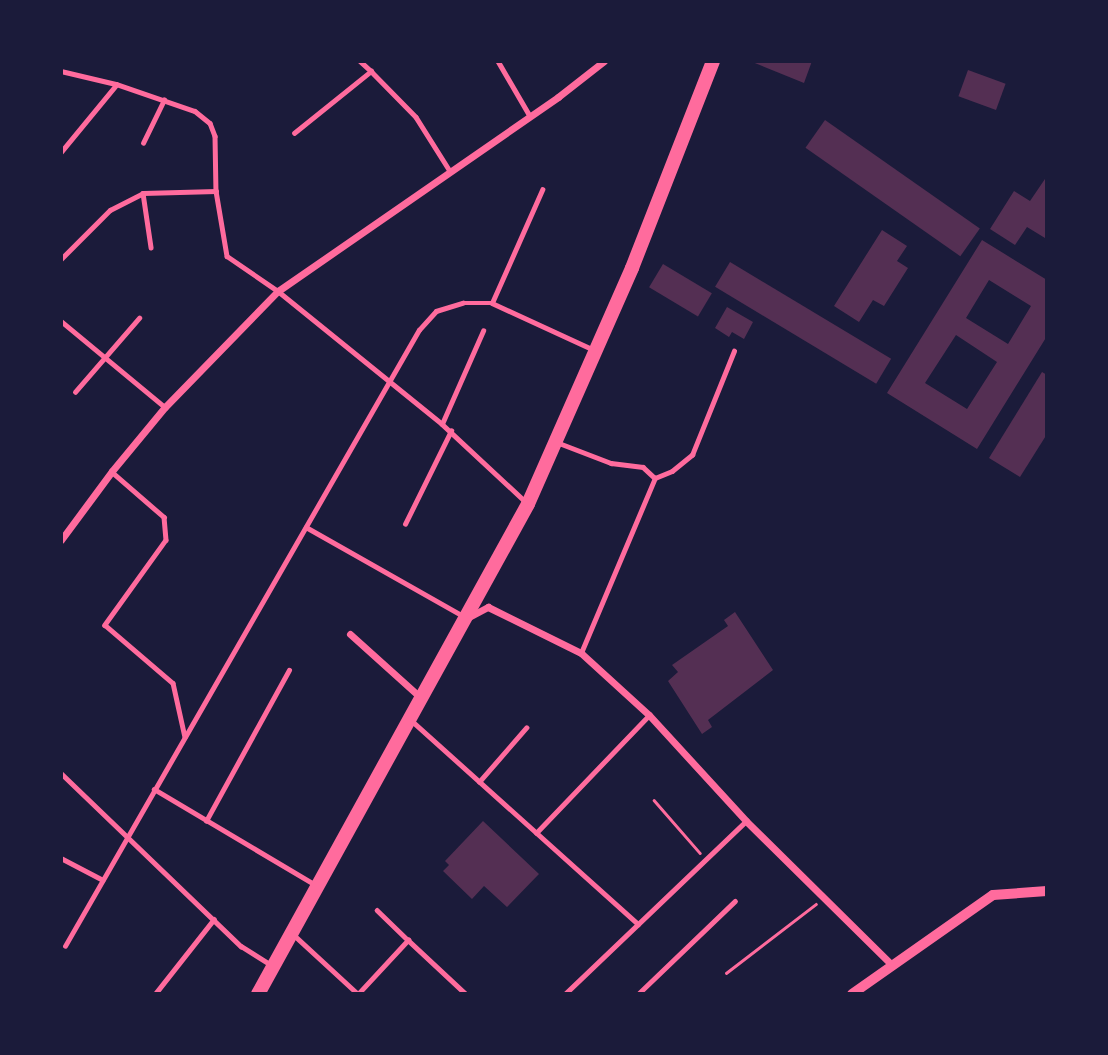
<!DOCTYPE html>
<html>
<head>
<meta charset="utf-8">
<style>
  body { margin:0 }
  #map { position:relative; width:1108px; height:1055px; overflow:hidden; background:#1b1b3a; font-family:"Playfair Display",serif }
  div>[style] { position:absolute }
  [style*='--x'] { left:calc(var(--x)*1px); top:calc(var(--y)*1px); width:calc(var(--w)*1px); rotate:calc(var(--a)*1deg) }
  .building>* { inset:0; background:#542f53; transform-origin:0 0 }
  .path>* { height:2.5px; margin:-1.25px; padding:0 1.25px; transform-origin:1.25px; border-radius:1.25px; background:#ff6b9d }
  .service>* { height:4.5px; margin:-2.25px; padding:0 2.25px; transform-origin:2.25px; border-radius:2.25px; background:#ff6b9d }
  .minor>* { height:7px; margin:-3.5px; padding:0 3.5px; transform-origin:3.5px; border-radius:3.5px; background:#ff6b9d }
  .tertiary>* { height:10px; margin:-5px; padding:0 5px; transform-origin:5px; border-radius:5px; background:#ff6b9d }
  .primary>* { height:14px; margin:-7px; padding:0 7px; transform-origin:7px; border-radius:7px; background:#ff6b9d }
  span { translate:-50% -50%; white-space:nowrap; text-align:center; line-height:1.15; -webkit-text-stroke:7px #1b1b3a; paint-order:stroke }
  .frame { position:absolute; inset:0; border:63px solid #1b1b3a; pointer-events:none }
</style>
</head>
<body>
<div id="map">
  <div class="building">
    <div style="clip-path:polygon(750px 61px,812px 61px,804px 83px)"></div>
    <div style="left:968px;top:70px;width:40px;height:28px;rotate:20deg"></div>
    <div style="left:825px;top:120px;width:189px;height:34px;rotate:35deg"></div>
    <div style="clip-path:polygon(1047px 176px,1045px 238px,1027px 227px,1015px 245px,990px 229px,1014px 191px,1030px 201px)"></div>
    <div style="clip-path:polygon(882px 230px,907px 246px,897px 261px,908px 268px,884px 306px,873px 300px,859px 322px,834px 306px)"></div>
    <div style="clip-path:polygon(evenodd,982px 240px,1047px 280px,1047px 336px,977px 449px,887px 393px,982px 240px,989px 280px,1031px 306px,1008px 344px,966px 318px,989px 280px,982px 240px,956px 335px,997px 362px,967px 409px,925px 383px,956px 335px)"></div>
    <div style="left:730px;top:262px;width:188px;height:29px;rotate:31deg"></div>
    <div style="left:663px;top:264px;width:57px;height:27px;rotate:31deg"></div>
    <div style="clip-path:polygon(727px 307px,753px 322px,744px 339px,732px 332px,729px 337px,715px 328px)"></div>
    <div style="clip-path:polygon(1042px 372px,1047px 375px,1047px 434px,1020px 477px,989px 458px)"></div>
    <div style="clip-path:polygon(735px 612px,773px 670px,708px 720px,712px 727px,702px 734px,668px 681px,678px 672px,672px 665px,728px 626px,724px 620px)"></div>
    <div style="clip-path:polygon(483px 821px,539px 874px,507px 907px,484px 886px,472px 899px,443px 871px,449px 865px,445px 861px)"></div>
  </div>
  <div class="path">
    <div style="--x:654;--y:800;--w:70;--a:49"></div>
    <div style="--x:726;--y:973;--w:113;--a:-37.5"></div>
  </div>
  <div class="service">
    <div style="--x:360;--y:61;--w:15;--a:42"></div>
    <div style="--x:498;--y:61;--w:64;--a:59.8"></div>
    <div style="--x:61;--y:71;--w:57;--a:13.3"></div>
    <div style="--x:116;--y:84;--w:83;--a:18.9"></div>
    <div style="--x:195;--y:111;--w:19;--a:39"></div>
    <div style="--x:210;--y:123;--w:14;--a:69"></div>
    <div style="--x:215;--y:136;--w:55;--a:89"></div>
    <div style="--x:216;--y:191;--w:66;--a:80.4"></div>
    <div style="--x:227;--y:256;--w:62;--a:34.5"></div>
    <div style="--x:278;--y:291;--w:211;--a:39"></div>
    <div style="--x:442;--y:424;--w:115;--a:42.9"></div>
    <div style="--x:294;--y:133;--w:99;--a:-38.8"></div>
    <div style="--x:371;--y:71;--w:64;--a:45.6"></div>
    <div style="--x:416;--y:117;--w:64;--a:57.8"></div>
    <div style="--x:143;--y:143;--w:48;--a:-64"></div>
    <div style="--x:61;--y:152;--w:87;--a:-50.6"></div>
    <div style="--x:143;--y:193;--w:55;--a:81.6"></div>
    <div style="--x:61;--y:259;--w:69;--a:-45"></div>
    <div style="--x:110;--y:210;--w:37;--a:-27"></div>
    <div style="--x:143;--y:193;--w:73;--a:-1.6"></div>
    <div style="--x:492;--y:303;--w:124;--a:-66.1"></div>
    <div style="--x:61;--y:321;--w:135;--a:39.6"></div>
    <div style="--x:75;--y:392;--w:98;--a:-49.1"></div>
    <div style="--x:442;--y:424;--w:102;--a:-66.2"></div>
    <div style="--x:559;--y:443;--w:56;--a:21"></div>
    <div style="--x:611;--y:463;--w:32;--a:7"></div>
    <div style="--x:643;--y:467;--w:16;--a:43"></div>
    <div style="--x:112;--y:472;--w:69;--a:40.9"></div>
    <div style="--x:164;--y:517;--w:23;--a:85"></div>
    <div style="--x:166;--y:540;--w:105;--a:125.7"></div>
    <div style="--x:105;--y:625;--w:89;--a:40.5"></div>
    <div style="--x:173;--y:683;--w:55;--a:77.5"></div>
    <div style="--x:655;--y:478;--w:18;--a:-22"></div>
    <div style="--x:672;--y:471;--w:26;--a:-39"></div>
    <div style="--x:692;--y:455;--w:112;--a:-68"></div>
    <div style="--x:405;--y:524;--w:104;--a:-63.7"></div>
    <div style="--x:306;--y:527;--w:180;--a:29.5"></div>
    <div style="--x:581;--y:653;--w:190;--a:-67.1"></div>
    <div style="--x:412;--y:721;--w:304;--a:41.9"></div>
    <div style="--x:61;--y:773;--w:250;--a:43.9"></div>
    <div style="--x:241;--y:946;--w:36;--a:32"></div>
    <div style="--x:479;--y:782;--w:72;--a:-49"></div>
    <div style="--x:154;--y:789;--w:188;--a:30.7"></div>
    <div style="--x:206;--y:821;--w:172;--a:-61.2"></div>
    <div style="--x:536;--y:833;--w:163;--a:-46.2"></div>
    <div style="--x:61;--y:858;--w:47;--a:27.6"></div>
    <div style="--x:377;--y:910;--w:43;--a:44.1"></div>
    <div style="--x:295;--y:936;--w:86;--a:42.6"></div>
    <div style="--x:65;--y:946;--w:710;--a:-60.12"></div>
    <div style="--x:419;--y:330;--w:25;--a:-48"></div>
    <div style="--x:436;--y:311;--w:28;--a:-17"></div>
    <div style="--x:463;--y:303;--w:29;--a:0"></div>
    <div style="--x:492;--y:303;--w:112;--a:24.7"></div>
    <div style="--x:155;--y:994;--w:95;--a:-51.8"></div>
    <div style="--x:358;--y:994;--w:74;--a:-47.2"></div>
    <div style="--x:408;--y:940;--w:79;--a:43"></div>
    <div style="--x:565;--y:994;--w:250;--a:-43.7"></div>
    <div style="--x:638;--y:994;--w:134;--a:-43.8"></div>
  </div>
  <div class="minor">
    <div style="--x:61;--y:540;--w:86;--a:-53.5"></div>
    <div style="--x:112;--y:471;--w:83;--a:-50.4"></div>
    <div style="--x:165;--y:407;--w:162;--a:-45.8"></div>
    <div style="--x:278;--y:291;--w:341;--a:-34.7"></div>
    <div style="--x:558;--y:97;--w:58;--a:-38"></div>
    <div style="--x:467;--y:618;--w:24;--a:-28"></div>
    <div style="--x:488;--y:607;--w:104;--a:26.3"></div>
    <div style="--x:581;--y:653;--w:92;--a:42.4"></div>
    <div style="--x:649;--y:715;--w:144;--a:47.5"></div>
    <div style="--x:746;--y:821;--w:206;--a:44.6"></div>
    <div style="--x:350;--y:634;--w:96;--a:42"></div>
  </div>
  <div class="tertiary">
    <div style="--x:852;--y:994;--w:172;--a:-35.1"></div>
    <div style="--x:993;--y:895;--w:54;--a:-4.2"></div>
  </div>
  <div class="primary">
    <div style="--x:258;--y:994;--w:559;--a:-61.14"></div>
    <div style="--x:528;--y:504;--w:258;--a:-66.2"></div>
    <div style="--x:632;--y:268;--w:222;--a:-68.6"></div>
  </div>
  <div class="frame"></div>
</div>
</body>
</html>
